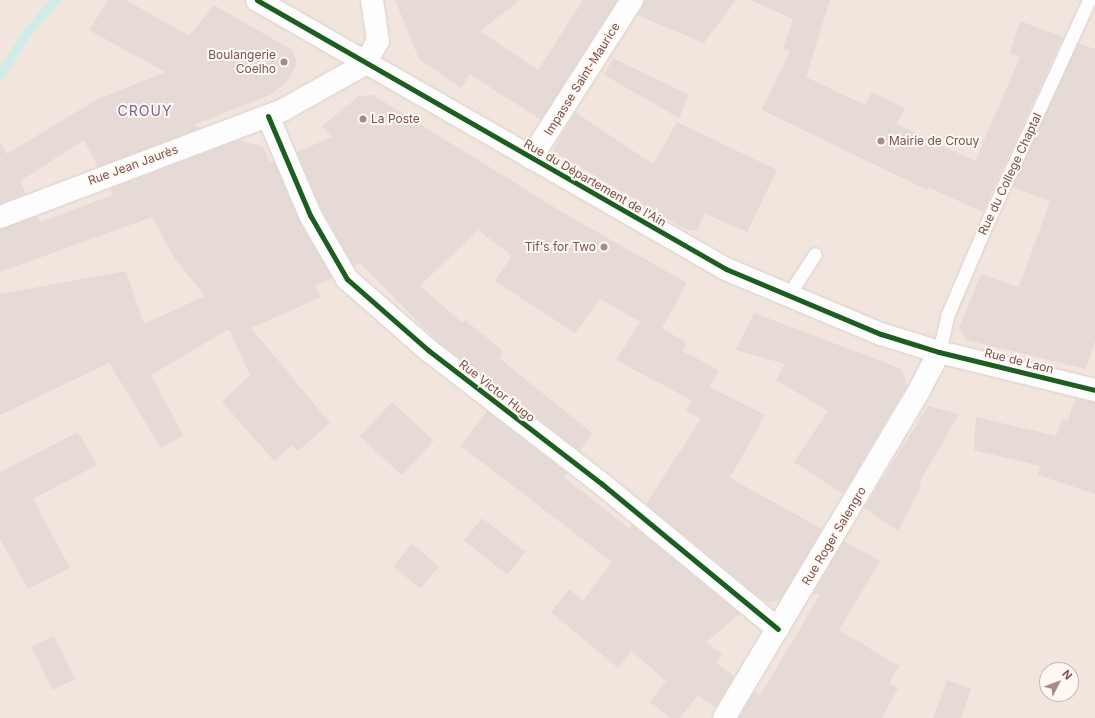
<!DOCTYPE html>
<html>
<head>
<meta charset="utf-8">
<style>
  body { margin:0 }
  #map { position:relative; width:1095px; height:718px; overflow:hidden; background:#f9f4ef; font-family:Inter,sans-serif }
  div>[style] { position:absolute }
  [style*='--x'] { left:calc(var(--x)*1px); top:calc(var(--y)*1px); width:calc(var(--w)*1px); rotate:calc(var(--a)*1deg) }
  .residential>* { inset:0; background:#f2e5dd }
  .stream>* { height:9px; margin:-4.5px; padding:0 4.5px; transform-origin:4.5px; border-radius:4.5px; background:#d0ece9 }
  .building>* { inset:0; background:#e6dad6; transform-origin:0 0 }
  .roads { filter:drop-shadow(0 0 1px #d8cfcc) drop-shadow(0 0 1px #d8cfcc) }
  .service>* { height:13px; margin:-6.5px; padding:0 6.5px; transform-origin:6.5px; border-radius:6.5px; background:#fefdfd }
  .minor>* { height:22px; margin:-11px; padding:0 11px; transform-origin:11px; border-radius:11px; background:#fefdfd }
  .tertiary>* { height:22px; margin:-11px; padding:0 11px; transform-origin:11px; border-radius:11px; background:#fefdfd }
  .cycleway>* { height:5px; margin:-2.5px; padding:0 2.5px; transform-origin:2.5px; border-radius:2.5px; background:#1b5e20 }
  .dots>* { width:11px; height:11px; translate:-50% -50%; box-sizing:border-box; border:2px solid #fff7f2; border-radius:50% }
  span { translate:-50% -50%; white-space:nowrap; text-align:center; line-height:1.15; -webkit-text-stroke:4px #fff7f2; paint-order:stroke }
  .poi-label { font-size:12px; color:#79544c }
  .right { translate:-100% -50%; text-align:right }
  .left { translate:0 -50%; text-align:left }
  .street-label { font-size:12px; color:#79544c }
  .quarter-label { font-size:14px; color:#7b6595; letter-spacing:1px }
  .north { position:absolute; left:1039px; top:662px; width:40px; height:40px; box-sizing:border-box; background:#fff7f2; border:1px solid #c9b6b0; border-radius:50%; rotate:48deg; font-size:11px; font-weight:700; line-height:16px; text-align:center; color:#79544c }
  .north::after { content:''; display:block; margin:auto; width:14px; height:18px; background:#a68c85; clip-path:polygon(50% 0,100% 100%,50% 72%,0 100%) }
</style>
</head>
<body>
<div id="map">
  <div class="residential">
    <div style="clip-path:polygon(evenodd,0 0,1095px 0,1095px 718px,0 718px,0 0,1047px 670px,1071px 670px,1071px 694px,1047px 694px,1047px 670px)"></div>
  </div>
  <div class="stream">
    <div style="--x:0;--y:75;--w:49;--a:-58.2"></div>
    <div style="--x:26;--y:33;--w:44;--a:-48.7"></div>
  </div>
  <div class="building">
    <div style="clip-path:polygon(108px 0,126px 0,189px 36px,214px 5px,292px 50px,297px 64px,287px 82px,270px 95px,193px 125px,201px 128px,98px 167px,84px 140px,20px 181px,26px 194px,0 204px,0 141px,7px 154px,96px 100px,165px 72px,89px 30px)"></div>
    <div style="clip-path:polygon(395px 0,520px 0,480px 31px,538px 70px,583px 0,617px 0,541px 120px,470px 74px,461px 88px,419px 59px)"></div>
    <div style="clip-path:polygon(644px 0,736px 0,704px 43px,637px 15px)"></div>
    <div style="clip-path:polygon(750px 0,830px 0,806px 77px,865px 105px,872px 92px,905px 108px,897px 124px,975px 161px,1020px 57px,1010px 53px,1020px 21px,1063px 37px,983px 212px,928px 187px,927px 190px,762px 110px,790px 51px,783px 49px,793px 19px)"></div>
    <div style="clip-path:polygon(1078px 43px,1095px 49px,1095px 341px,1086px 369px,966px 340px,959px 328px,981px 274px,1019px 287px,1050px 201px,1012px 187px)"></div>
    <div style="clip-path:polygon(613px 58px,689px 95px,679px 118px,604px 75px)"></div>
    <div style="clip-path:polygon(373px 95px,562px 212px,687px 283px,662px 328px,687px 343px,682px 351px,719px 370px,709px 387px,765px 415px,730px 478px,822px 529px,780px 600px,767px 602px,759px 597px,646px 504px,701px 419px,686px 411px,691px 400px,616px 360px,640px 322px,600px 299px,575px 333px,495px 281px,512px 256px,478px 230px,420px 286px,463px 323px,465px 320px,503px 351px,499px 358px,592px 433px,580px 451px,436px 340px,360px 263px,354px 266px,321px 209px,297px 152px,332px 137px,322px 126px,359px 96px)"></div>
    <div style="clip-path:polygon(575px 112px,653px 164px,677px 122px,777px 170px,747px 232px,704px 213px,698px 230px,687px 230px,553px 151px)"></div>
    <div style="clip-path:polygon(239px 140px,263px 147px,270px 163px,274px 161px,299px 221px,332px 278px,315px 286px,321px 297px,251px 328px,330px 423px,298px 451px,293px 445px,274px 461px,222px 402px,250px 375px,229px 329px,151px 375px,183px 435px,161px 448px,109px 363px,0 415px,0 294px,126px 271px,144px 324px,205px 296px,175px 259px,152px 217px,0 272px,0 229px,37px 216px,40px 222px,113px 195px,110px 189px)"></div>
    <div style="clip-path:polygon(754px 313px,902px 369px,907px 386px,843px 494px,794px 462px,828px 411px,776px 380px,785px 364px,736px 350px)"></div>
    <div style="clip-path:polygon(1075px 398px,1095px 402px,1095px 494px,1038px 475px,1040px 466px,974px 450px,976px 417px,1056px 436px,1062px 419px,1068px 421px)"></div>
    <div style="left:392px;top:402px;width:57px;height:47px;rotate:43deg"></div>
    <div style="clip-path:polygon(928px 406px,959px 414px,919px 483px,922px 484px,898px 531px,864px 508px)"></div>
    <div style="clip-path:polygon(487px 411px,567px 473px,564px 477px,630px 529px,632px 525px,740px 614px,706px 642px,722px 654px,716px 663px,734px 676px,715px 708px,698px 695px,680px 718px,671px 718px,650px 702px,666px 681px,631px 651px,618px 668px,551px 612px,569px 589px,583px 601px,612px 562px,461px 446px)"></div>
    <div style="clip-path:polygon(78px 432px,97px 465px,33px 499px,70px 568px,28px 589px,0 539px,0 472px)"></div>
    <div style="left:482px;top:518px;width:55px;height:29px;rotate:38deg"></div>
    <div style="clip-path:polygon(844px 541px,880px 561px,839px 630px,899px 666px,889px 683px,898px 688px,882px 718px,739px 718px,754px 691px,760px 695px,796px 636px,820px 594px,812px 595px)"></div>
    <div style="left:412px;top:544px;width:35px;height:29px;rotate:40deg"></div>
    <div style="left:54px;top:636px;width:48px;height:25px;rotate:64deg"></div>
    <div style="clip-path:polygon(947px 680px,971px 689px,961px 718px,933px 718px)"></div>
  </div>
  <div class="roads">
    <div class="service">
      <div style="--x:787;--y:297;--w:51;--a:-56.9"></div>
      <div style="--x:939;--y:352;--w:37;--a:-77"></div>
      <div style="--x:947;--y:316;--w:99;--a:-66.8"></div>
      <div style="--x:986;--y:225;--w:247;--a:-65.4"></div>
    </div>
    <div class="minor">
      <div style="--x:268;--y:116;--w:108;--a:67"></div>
      <div style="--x:310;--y:215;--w:74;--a:60"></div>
      <div style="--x:347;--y:279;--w:108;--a:41.2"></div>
      <div style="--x:428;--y:350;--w:220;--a:37.6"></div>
      <div style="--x:602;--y:484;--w:228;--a:39.5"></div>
      <div style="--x:531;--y:158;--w:188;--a:-57.4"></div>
      <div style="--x:0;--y:217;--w:303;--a:-20.7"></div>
      <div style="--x:283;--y:110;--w:94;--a:-29.3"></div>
      <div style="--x:365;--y:64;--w:26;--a:-61"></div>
      <div style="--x:378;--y:41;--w:41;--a:-98.3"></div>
      <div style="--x:724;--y:718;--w:383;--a:-59.2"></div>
      <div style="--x:920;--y:389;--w:42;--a:-62.8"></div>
    </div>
    <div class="tertiary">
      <div style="--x:257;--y:0;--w:541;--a:29.84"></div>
      <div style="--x:726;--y:269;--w:168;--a:22.8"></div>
      <div style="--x:881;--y:334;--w:61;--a:17.2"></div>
      <div style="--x:939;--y:352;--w:161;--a:13.7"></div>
    </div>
  </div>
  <div class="cycleway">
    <div style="--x:257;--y:0;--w:541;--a:29.84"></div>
    <div style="--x:726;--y:269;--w:168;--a:22.8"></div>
    <div style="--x:881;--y:334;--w:61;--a:17.2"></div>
    <div style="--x:939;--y:352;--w:161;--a:13.7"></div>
    <div style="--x:268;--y:116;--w:108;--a:67"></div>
    <div style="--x:310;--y:215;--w:74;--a:60"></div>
    <div style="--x:347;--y:279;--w:108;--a:41.2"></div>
    <div style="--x:428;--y:350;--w:220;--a:37.6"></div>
    <div style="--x:602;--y:484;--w:228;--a:39.5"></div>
  </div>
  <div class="dots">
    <div style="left:284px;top:62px;background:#a68c85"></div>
    <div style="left:363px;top:119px;background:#a68c85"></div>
    <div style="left:881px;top:141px;background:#a68c85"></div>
    <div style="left:604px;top:247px;background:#a68c85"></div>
  </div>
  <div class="poi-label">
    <span class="right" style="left:276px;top:62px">Boulangerie<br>Coelho</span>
    <span class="left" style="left:371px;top:119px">La Poste</span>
    <span class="left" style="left:889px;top:141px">Mairie de Crouy</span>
    <span class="right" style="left:596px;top:247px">Tif's for Two</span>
  </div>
  <div class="street-label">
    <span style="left:582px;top:79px;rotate:-58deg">Impasse Saint-Maurice</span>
    <span style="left:133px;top:165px;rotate:-20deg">Rue Jean Jaurès</span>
    <span style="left:1010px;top:174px;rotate:-65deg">Rue du College Chaptal</span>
    <span style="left:595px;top:183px;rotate:30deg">Rue du Département de l'Ain</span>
    <span style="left:1019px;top:361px;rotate:14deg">Rue de Laon</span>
    <span style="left:497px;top:391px;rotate:38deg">Rue Victor Hugo</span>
    <span style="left:834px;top:536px;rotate:-59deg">Rue Roger Salengro</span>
  </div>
  <div class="quarter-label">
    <span style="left:145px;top:111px">CROUY</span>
  </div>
  <div class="north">N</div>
</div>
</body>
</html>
